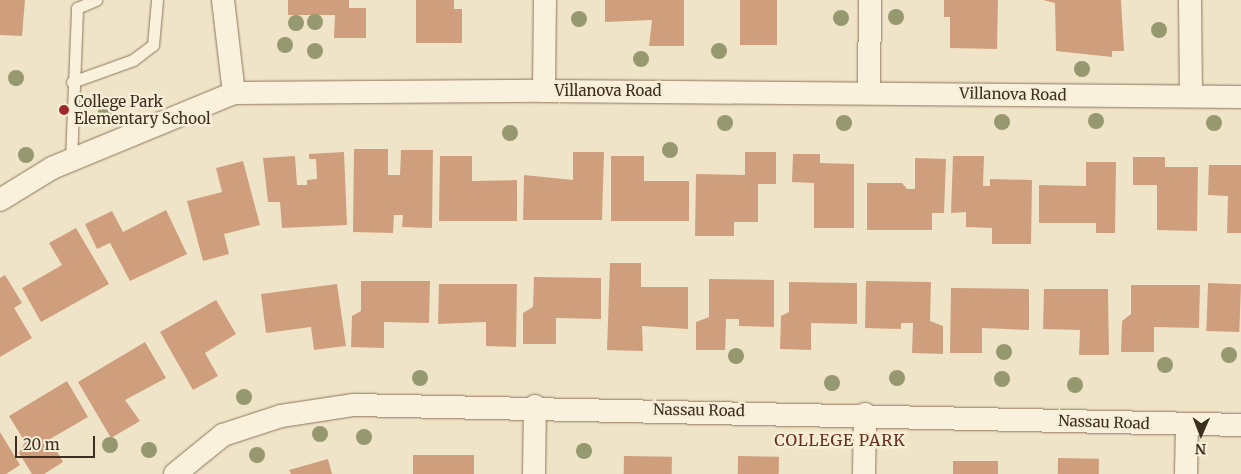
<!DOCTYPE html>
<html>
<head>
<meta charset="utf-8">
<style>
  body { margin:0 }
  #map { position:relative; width:1241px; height:474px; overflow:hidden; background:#f0e4c8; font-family:Merriweather,serif }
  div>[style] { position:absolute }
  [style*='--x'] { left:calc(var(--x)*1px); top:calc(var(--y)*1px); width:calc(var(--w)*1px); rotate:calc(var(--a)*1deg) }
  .building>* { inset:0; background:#cf9f7d; transform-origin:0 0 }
  .roads { filter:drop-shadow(0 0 1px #8d765c) drop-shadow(0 0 1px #8d765c) }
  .service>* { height:11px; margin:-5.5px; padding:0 5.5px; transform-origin:5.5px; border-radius:5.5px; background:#faf1dc }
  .minor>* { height:22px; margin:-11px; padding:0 11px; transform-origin:11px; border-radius:11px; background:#faf1dc }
  .trees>* { width:16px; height:16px; margin:-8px; border-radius:50%; background:#96986f }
  .dots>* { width:14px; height:14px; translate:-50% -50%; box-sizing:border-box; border:2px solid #f7eed8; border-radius:50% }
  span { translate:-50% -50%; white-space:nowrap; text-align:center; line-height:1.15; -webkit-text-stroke:5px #f7eed8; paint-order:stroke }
  .street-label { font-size:15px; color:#3d2e20 }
  .poi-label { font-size:15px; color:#3d2e20 }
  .left { translate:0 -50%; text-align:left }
  .neighbourhood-label { font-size:16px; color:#6b2e1e; letter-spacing:1px }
  .north { position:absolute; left:1176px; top:409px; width:50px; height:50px; -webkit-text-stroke:4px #f7eed8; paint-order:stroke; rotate:181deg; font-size:14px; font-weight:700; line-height:20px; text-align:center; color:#3d2e20 }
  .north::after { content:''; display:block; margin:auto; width:18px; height:22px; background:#3d2e20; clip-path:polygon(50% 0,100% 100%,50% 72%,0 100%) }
  .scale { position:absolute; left:15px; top:436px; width:80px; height:22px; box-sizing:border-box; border:2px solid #3d2e20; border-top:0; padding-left:6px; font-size:15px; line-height:18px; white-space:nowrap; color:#3d2e20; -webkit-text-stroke:4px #f7eed8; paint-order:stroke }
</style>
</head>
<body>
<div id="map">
  <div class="building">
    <div style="clip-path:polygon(0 0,25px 0,22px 36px,0 35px)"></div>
    <div style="clip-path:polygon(288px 0,349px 0,349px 8px,366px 8px,366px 38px,334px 38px,335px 15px,288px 15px)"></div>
    <div style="clip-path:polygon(416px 0,454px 0,454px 9px,462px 9px,462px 43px,416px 43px)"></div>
    <div style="clip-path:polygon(605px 0,684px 0,684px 46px,649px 46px,652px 20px,605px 22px)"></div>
    <div style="left:740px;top:0;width:37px;height:45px"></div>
    <div style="clip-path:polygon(944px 0,998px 0,997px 49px,950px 48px,950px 17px,944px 17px)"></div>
    <div style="clip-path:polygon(1043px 0,1121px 0,1124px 51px,1112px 51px,1112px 57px,1056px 51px,1055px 3px)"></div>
    <div style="clip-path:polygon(354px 149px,388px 149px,388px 175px,400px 175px,401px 150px,433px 150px,432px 228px,402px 227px,403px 215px,394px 215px,393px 233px,353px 232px)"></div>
    <div style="clip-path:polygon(344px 152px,347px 225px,282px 228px,280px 202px,268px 202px,263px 158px,295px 156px,297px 185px,307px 185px,307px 180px,317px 179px,316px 159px,309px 159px,309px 154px)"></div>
    <div style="clip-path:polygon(573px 152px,604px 152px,602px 220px,523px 220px,524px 175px,573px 180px)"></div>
    <div style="clip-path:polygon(745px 152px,776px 152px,776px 184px,758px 184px,758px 222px,734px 222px,734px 236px,695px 236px,696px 174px,745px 175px)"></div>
    <div style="clip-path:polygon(793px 154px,820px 154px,820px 163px,854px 164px,854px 228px,814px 228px,814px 183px,792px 182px)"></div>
    <div style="clip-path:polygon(440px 156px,472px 156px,472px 181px,517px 180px,517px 221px,439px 221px)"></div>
    <div style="clip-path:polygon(611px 156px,644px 156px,644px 181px,689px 181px,689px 221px,611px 221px)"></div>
    <div style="clip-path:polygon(953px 156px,984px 156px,983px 186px,990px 186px,990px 179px,1032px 180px,1031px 244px,992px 244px,992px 228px,966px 227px,966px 212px,951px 213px)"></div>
    <div style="clip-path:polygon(1133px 157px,1165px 157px,1165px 167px,1198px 167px,1197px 231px,1157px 230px,1157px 185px,1133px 185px)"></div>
    <div style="clip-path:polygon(915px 158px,946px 159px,944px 213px,932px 213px,932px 230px,867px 230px,867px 183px,902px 183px,907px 189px,915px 189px)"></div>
    <div style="clip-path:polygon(243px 161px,260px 225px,224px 234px,229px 254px,203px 261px,187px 201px,222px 192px,216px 168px)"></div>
    <div style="clip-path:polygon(1086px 162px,1116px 162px,1115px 233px,1096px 233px,1096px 223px,1039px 223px,1039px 185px,1086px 186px)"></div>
    <div style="clip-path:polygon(1209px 165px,1241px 165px,1241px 233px,1227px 233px,1228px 196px,1208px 195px)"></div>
    <div style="clip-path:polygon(166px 210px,187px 254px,130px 281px,110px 243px,97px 249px,85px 224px,112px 211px,123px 232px)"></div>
    <div style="clip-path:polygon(76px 228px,109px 284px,41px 322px,22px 288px,62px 265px,49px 243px)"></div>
    <div style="clip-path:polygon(610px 263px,641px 263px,641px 287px,688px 287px,688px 329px,642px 326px,643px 351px,607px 350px)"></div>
    <div style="clip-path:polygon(5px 275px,22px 303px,14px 308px,32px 338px,0 357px,0 278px)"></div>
    <div style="clip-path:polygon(534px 277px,601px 278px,601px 319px,556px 318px,556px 344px,523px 344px,523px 313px,533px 307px)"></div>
    <div style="clip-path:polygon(709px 279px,774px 280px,774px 327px,739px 326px,739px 319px,726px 319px,725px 350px,696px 350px,696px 322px,709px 317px)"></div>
    <div style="clip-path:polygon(361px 281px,430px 281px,429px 323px,384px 322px,384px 348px,351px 347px,352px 316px,361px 311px)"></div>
    <div style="clip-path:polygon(866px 281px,931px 282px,930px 321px,943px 326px,943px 354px,912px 353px,913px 323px,901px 323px,901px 329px,865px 328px)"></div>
    <div style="clip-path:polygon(789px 282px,857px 283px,857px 324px,811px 323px,811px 350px,780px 349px,781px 316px,789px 312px)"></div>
    <div style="left:1208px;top:283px;width:33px;height:48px;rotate:2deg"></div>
    <div style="clip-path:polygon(337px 284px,346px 346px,314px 350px,311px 327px,266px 333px,261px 294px)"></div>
    <div style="clip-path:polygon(439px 284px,517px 284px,516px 347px,486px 346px,486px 322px,438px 324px)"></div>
    <div style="clip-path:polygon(1131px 285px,1200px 285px,1199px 328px,1154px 327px,1154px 352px,1121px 352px,1122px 321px,1131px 314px)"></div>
    <div style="clip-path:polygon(951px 288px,1029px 289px,1029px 330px,982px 328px,982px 353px,950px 353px)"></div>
    <div style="clip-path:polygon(1044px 289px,1108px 289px,1109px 355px,1079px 355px,1080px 330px,1043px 329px)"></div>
    <div style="clip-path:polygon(216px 300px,236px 334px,205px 353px,218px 376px,193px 390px,160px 332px)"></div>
    <div style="clip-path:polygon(145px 342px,166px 378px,125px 400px,140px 421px,111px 438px,78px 382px)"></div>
    <div style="clip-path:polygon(67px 381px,88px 417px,50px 439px,63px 462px,44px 474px,32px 474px,19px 453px,25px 442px,9px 416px)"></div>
    <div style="clip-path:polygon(0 432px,20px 465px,6px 474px,0 474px)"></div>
    <div style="left:413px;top:455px;width:61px;height:19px"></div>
    <div style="left:624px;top:456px;width:48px;height:18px;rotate:1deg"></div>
    <div style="left:738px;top:456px;width:41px;height:18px;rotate:1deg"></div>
    <div style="left:1058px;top:458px;width:41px;height:16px;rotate:1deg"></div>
    <div style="clip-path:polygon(328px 459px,332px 474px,291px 474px,289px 470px)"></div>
    <div style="left:953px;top:461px;width:45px;height:13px"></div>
  </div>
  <div class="roads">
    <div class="service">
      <div style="--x:72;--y:82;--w:65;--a:-19.8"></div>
      <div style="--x:133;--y:60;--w:25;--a:-37"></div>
      <div style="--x:153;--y:45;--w:45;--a:-84.9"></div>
      <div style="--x:71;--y:160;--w:152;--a:-87.7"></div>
      <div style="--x:77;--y:8;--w:21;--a:-23"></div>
    </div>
    <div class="minor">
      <div style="--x:223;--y:0;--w:94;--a:83.3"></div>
      <div style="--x:1190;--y:0;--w:96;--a:89.4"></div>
      <div style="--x:544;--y:91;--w:91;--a:-89.4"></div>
      <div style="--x:869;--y:92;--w:92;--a:-89.4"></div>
      <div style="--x:0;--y:200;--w:61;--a:-31.6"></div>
      <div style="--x:52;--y:168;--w:197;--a:-22.4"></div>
      <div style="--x:234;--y:93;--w:310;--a:-0.4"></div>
      <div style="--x:544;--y:91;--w:697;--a:0.49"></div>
      <div style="--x:175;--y:474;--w:62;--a:-39.1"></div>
      <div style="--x:223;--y:435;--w:61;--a:-18.1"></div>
      <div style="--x:281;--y:416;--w:74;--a:-8.6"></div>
      <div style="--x:354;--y:405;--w:887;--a:1.29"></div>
      <div style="--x:534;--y:474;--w:68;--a:-89.2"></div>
      <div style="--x:864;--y:474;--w:60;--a:-89"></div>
      <div style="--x:1186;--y:474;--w:49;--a:-88.8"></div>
    </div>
  </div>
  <div class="trees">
    <div style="left:896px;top:17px"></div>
    <div style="left:841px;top:18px"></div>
    <div style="left:579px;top:19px"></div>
    <div style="left:315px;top:22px"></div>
    <div style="left:296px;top:23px"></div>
    <div style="left:1159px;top:30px"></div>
    <div style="left:285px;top:45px"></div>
    <div style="left:315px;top:51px"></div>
    <div style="left:719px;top:51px"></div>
    <div style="left:641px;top:59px"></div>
    <div style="left:1082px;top:69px"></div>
    <div style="left:16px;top:78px"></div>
    <div style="left:106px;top:112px"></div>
    <div style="left:1096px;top:121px"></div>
    <div style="left:1002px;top:122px"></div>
    <div style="left:725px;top:123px"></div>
    <div style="left:844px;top:123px"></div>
    <div style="left:1214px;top:123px"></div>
    <div style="left:510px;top:133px"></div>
    <div style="left:670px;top:150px"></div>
    <div style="left:26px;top:155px"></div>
    <div style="left:1004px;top:352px"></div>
    <div style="left:1229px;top:355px"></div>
    <div style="left:736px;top:356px"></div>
    <div style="left:1165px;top:365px"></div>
    <div style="left:420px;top:378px"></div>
    <div style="left:897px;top:378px"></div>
    <div style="left:1002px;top:379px"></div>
    <div style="left:832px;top:383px"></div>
    <div style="left:1075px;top:385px"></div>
    <div style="left:244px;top:397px"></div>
    <div style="left:320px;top:434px"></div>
    <div style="left:364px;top:437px"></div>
    <div style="left:110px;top:445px"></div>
    <div style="left:149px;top:450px"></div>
    <div style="left:584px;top:451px"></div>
    <div style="left:257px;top:455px"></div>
  </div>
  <div class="dots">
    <div style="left:64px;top:110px;background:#9e2a2b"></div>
  </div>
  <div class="street-label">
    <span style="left:608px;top:91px">Villanova Road</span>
    <span style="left:1013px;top:94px;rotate:1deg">Villanova Road</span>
    <span style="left:699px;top:410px;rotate:1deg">Nassau Road</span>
    <span style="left:1104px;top:422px;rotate:2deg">Nassau Road</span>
  </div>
  <div class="poi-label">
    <span class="left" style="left:74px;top:110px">College Park<br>Elementary School</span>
  </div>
  <div class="neighbourhood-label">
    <span style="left:840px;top:440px">COLLEGE PARK</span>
  </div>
  <div class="north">N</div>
  <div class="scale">20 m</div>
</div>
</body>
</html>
